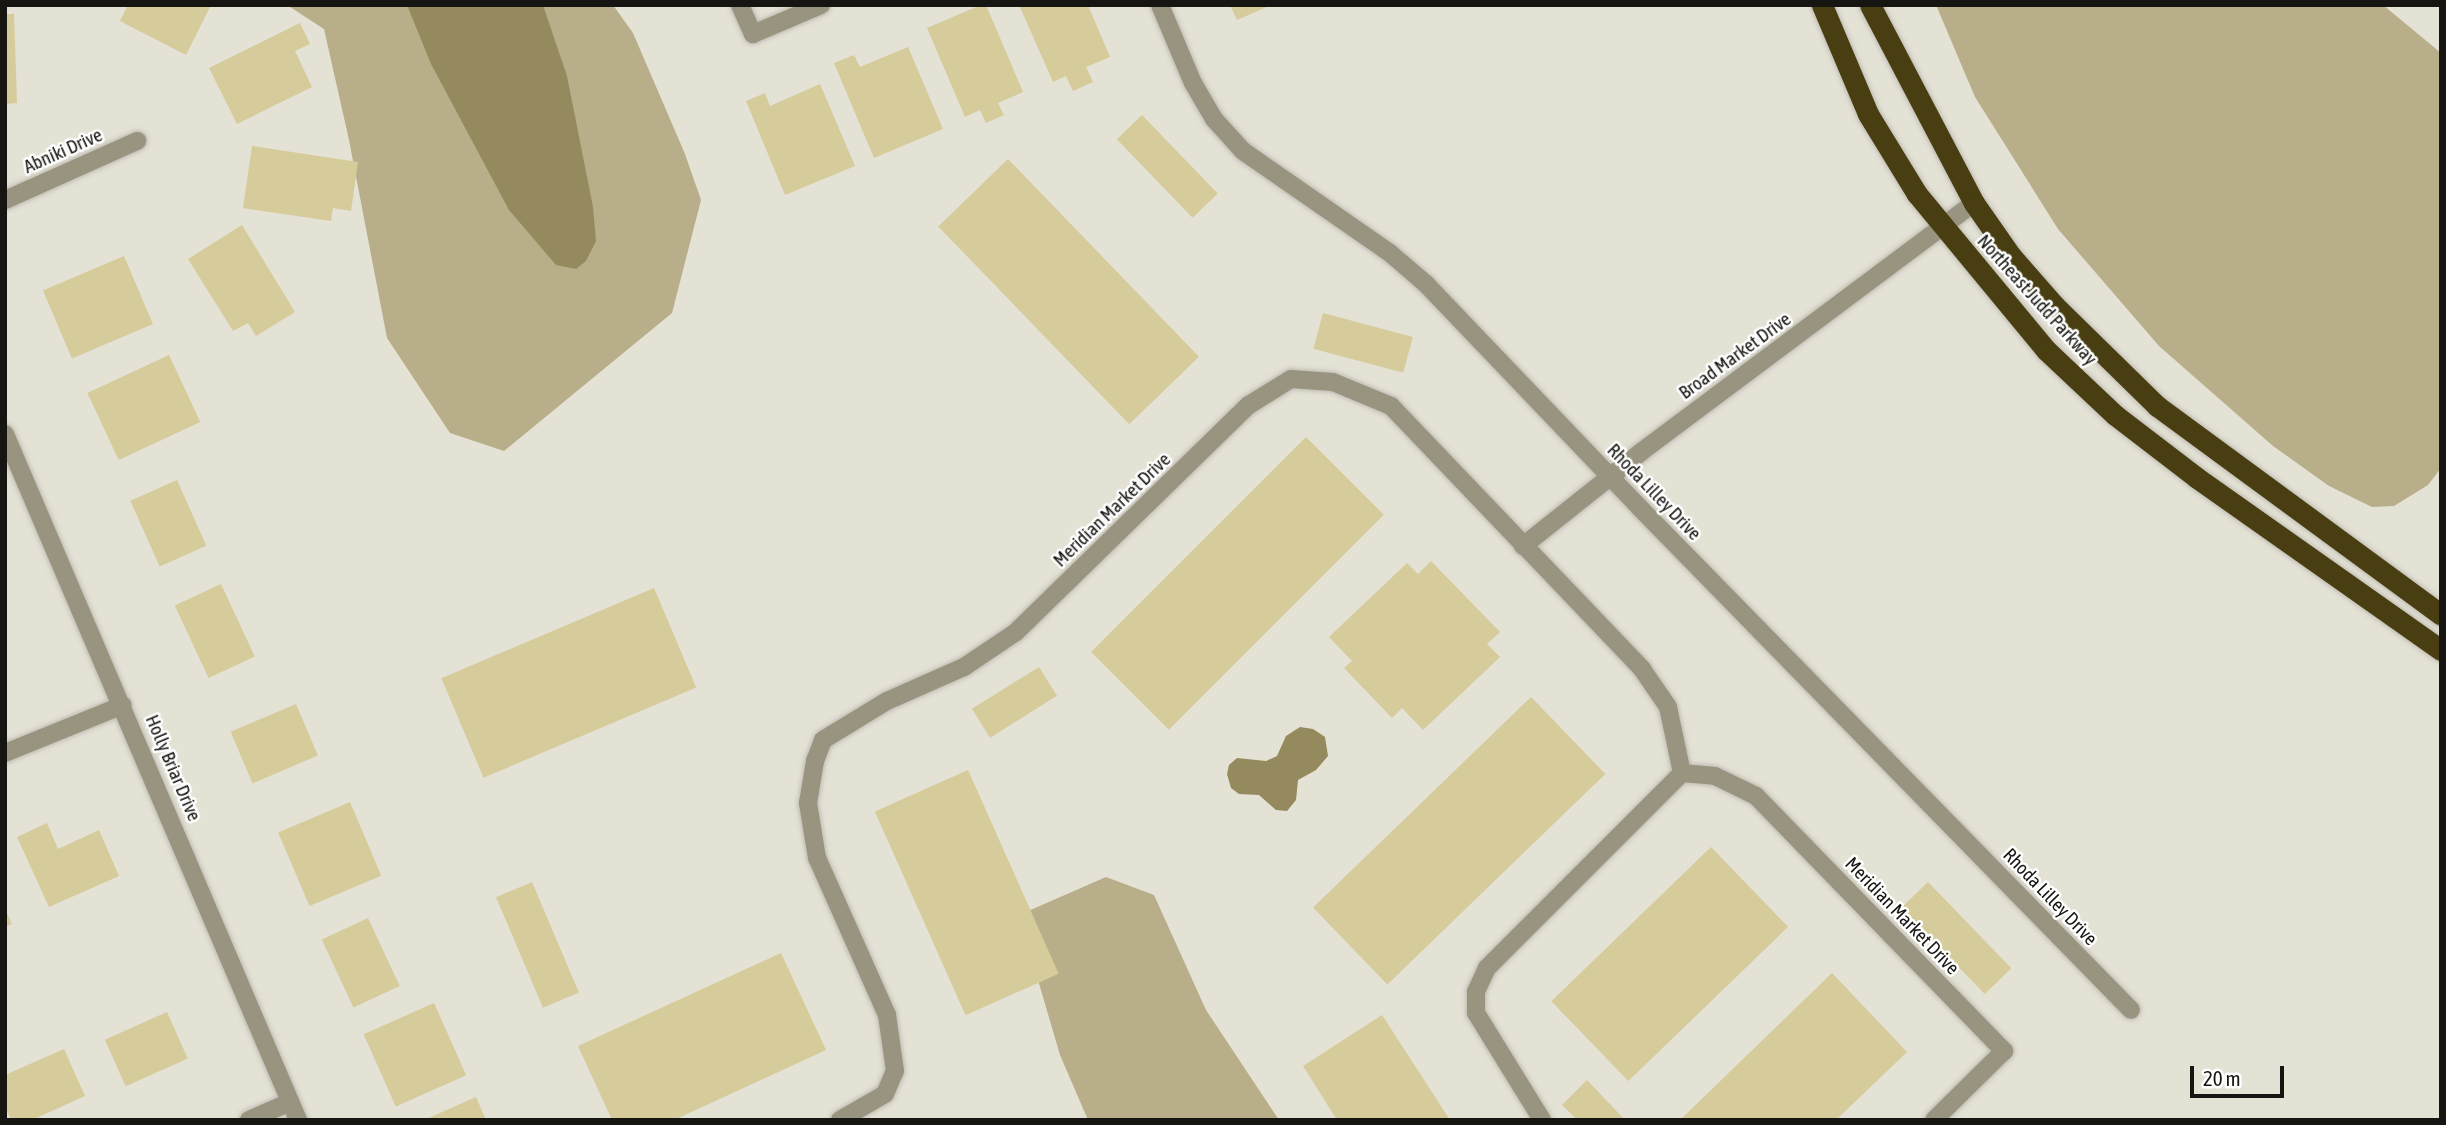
<!DOCTYPE html>
<html>
<head>
<meta charset="utf-8">
<style>
  body { margin:0 }
  #map { position:relative; width:2446px; height:1125px; overflow:hidden; background:#e4e1d5; font-family:"Asap Condensed",sans-serif }
  div>[style] { position:absolute }
  [style*='--x'] { left:calc(var(--x)*1px); top:calc(var(--y)*1px); width:calc(var(--w)*1px); rotate:calc(var(--a)*1deg) }
  .green>* { inset:0; background:#b8af8a }
  .water>* { inset:0; background:#958a5d }
  .building>* { inset:0; background:#d6cb9b; transform-origin:0 0 }
  .roads { filter:drop-shadow(0 0 2px #bfbcb2) drop-shadow(0 0 2px #bfbcb2) }
  .street>* { height:18px; margin:-9px; padding:0 9px; transform-origin:9px; border-radius:9px; background:#989480 }
  .highway>* { height:21px; margin:-10.5px; padding:0 10.5px; transform-origin:10.5px; border-radius:10.5px; background:#483e11 }
  span { translate:-50% -50%; white-space:nowrap; text-align:center; line-height:1.15; -webkit-text-stroke:5px #fff; paint-order:stroke }
  .street-label { font-size:19px; color:#161511 }
  .frame { position:absolute; inset:0; border:7px solid #161511; pointer-events:none }
  .scale { position:absolute; left:2190px; top:1066px; width:94px; height:32px; box-sizing:border-box; border:4px solid #161511; border-top:0; padding-left:9px; font-size:21px; line-height:24px; white-space:nowrap; color:#161511; -webkit-text-stroke:5px #fff; paint-order:stroke }
</style>
</head>
<body>
<div id="map">
  <div class="green">
    <div style="clip-path:polygon(287px 5px,613px 5px,633px 33px,685px 154px,701px 200px,672px 313px,504px 451px,450px 433px,387px 338px,349px 140px,324px 29px)"></div>
    <div style="clip-path:polygon(1936px 5px,2383px 5px,2441px 53px,2441px 468px,2428px 485px,2394px 506px,2372px 507px,2329px 486px,2273px 446px,2159px 346px,2058px 229px,1975px 97px)"></div>
    <div style="clip-path:polygon(1106px 877px,1154px 895px,1206px 1010px,1279px 1120px,1088px 1120px,1060px 1055px,1019px 915px)"></div>
  </div>
  <div class="water">
    <div style="clip-path:polygon(407px 5px,543px 5px,567px 76px,593px 207px,596px 241px,586px 261px,576px 269px,556px 265px,509px 210px,431px 64px)"></div>
    <div style="clip-path:polygon(1300px 727px,1313px 729px,1325px 737px,1328px 756px,1316px 770px,1298px 780px,1296px 800px,1287px 811px,1276px 810px,1259px 795px,1239px 794px,1231px 788px,1227px 774px,1229px 765px,1237px 758px,1266px 761px,1277px 756px,1286px 736px)"></div>
  </div>
  <div class="building">
    <div style="clip-path:polygon(128px 5px,211px 5px,186px 55px,120px 21px)"></div>
    <div style="clip-path:polygon(981px 5px,986px 5px,1023px 92px,998px 103px,1004px 115px,986px 123px,980px 110px,965px 117px,927px 28px)"></div>
    <div style="clip-path:polygon(1019px 5px,1088px 5px,1110px 57px,1086px 67px,1093px 82px,1073px 91px,1066px 76px,1053px 82px)"></div>
    <div style="clip-path:polygon(1230px 5px,1271px 5px,1237px 20px)"></div>
    <div style="clip-path:polygon(5px 14px,14px 14px,17px 103px,5px 104px)"></div>
    <div style="clip-path:polygon(300px 23px,310px 44px,295px 51px,312px 87px,237px 124px,209px 68px)"></div>
    <div style="clip-path:polygon(908px 47px,943px 129px,874px 158px,834px 63px,854px 55px,860px 67px)"></div>
    <div style="clip-path:polygon(820px 84px,855px 166px,785px 195px,746px 101px,765px 93px,770px 106px)"></div>
    <div style="left:1142px;top:115px;width:109px;height:35px;rotate:46deg"></div>
    <div style="clip-path:polygon(252px 146px,358px 162px,351px 211px,333px 208px,331px 221px,243px 208px)"></div>
    <div style="left:1008px;top:159px;width:275px;height:97px;rotate:46deg"></div>
    <div style="clip-path:polygon(242px 225px,295px 312px,256px 336px,248px 323px,233px 331px,188px 259px)"></div>
    <div style="left:124px;top:256px;width:74px;height:88px;rotate:67deg"></div>
    <div style="left:1323px;top:313px;width:93px;height:37px;rotate:15deg"></div>
    <div style="left:169px;top:355px;width:74px;height:90px;rotate:65deg"></div>
    <div style="left:1306px;top:437px;width:110px;height:304px;rotate:45deg"></div>
    <div style="left:177px;top:480px;width:72px;height:51px;rotate:66deg"></div>
    <div style="clip-path:polygon(1431px 561px,1500px 632px,1487px 644px,1500px 657px,1423px 730px,1402px 708px,1392px 718px,1344px 668px,1352px 661px,1329px 637px,1407px 563px,1418px 574px)"></div>
    <div style="left:221px;top:584px;width:80px;height:51px;rotate:65deg"></div>
    <div style="left:654px;top:588px;width:108px;height:231px;rotate:67deg"></div>
    <div style="left:1039px;top:667px;width:34px;height:79px;rotate:58deg"></div>
    <div style="left:1531px;top:697px;width:107px;height:303px;rotate:46deg"></div>
    <div style="left:296px;top:704px;width:56px;height:71px;rotate:67deg"></div>
    <div style="left:968px;top:770px;width:223px;height:102px;rotate:66deg"></div>
    <div style="left:350px;top:802px;width:80px;height:78px;rotate:67deg"></div>
    <div style="clip-path:polygon(47px 823px,58px 849px,99px 830px,119px 876px,49px 907px,17px 837px)"></div>
    <div style="left:1711px;top:847px;width:111px;height:222px;rotate:46deg"></div>
    <div style="left:532px;top:882px;width:120px;height:39px;rotate:67deg"></div>
    <div style="left:1928px;top:882px;width:120px;height:37px;rotate:46deg"></div>
    <div style="clip-path:polygon(5px 909px,12px 924px,5px 927px)"></div>
    <div style="left:368px;top:918px;width:75px;height:51px;rotate:65deg"></div>
    <div style="clip-path:polygon(781px 953px,826px 1050px,674px 1120px,612px 1120px,578px 1046px)"></div>
    <div style="clip-path:polygon(1832px 973px,1907px 1052px,1836px 1120px,1680px 1120px)"></div>
    <div style="left:434px;top:1003px;width:79px;height:77px;rotate:66deg"></div>
    <div style="left:167px;top:1012px;width:51px;height:68px;rotate:66deg"></div>
    <div style="clip-path:polygon(1382px 1015px,1450px 1120px,1337px 1120px,1303px 1066px)"></div>
    <div style="clip-path:polygon(64px 1049px,85px 1096px,32px 1120px,11px 1120px,5px 1106px,5px 1075px)"></div>
    <div style="clip-path:polygon(1587px 1080px,1625px 1120px,1577px 1120px,1562px 1105px)"></div>
    <div style="clip-path:polygon(476px 1097px,486px 1120px,424px 1120px)"></div>
  </div>
  <div class="roads">
    <div class="street">
      <div style="--x:740;--y:5;--w:32;--a:66"></div>
      <div style="--x:753;--y:34;--w:74;--a:-23.1"></div>
      <div style="--x:1160;--y:5;--w:85;--a:67.1"></div>
      <div style="--x:1193;--y:83;--w:42;--a:59.7"></div>
      <div style="--x:1214;--y:119;--w:43;--a:47.8"></div>
      <div style="--x:1243;--y:151;--w:180;--a:34.8"></div>
      <div style="--x:1391;--y:254;--w:46;--a:40.6"></div>
      <div style="--x:1426;--y:284;--w:310;--a:46.3"></div>
      <div style="--x:1640;--y:508;--w:702;--a:45.63"></div>
      <div style="--x:5;--y:200;--w:145;--a:-24.1"></div>
      <div style="--x:5;--y:434;--w:746;--a:66.87"></div>
      <div style="--x:1523;--y:546;--w:151;--a:-38.5"></div>
      <div style="--x:1641;--y:452;--w:416;--a:-36.8"></div>
      <div style="--x:5;--y:753;--w:127;--a:-22.1"></div>
      <div style="--x:1682;--y:773;--w:33;--a:5"></div>
      <div style="--x:1715;--y:776;--w:46;--a:26"></div>
      <div style="--x:1756;--y:796;--w:356;--a:45.8"></div>
      <div style="--x:2004;--y:1051;--w:98;--a:135.4"></div>
      <div style="--x:249;--y:1120;--w:45;--a:-23.7"></div>
      <div style="--x:840;--y:1120;--w:52;--a:-30"></div>
      <div style="--x:885;--y:1094;--w:25;--a:-67"></div>
      <div style="--x:895;--y:1071;--w:57;--a:-98.1"></div>
      <div style="--x:887;--y:1015;--w:172;--a:-114"></div>
      <div style="--x:817;--y:858;--w:56;--a:-99.3"></div>
      <div style="--x:808;--y:803;--w:43;--a:-80.5"></div>
      <div style="--x:815;--y:761;--w:22;--a:-69"></div>
      <div style="--x:823;--y:740;--w:75;--a:-31.4"></div>
      <div style="--x:887;--y:701;--w:84;--a:-23.8"></div>
      <div style="--x:964;--y:667;--w:63;--a:-33.9"></div>
      <div style="--x:1016;--y:632;--w:325;--a:-44.3"></div>
      <div style="--x:1249;--y:405;--w:49;--a:-31.8"></div>
      <div style="--x:1291;--y:379;--w:42;--a:4.1"></div>
      <div style="--x:1333;--y:382;--w:63;--a:22.5"></div>
      <div style="--x:1391;--y:406;--w:364;--a:46.3"></div>
      <div style="--x:1642;--y:669;--w:46;--a:55.6"></div>
      <div style="--x:1668;--y:707;--w:67;--a:78"></div>
      <div style="--x:1682;--y:773;--w:276;--a:135"></div>
      <div style="--x:1487;--y:968;--w:26;--a:115"></div>
      <div style="--x:1476;--y:992;--w:21;--a:90"></div>
      <div style="--x:1476;--y:1013;--w:126;--a:58.3"></div>
    </div>
    <div class="highway">
      <div style="--x:1822;--y:5;--w:118;--a:67.1"></div>
      <div style="--x:1868;--y:114;--w:94;--a:58.5"></div>
      <div style="--x:1917;--y:194;--w:202;--a:50.4"></div>
      <div style="--x:2046;--y:350;--w:95;--a:43.3"></div>
      <div style="--x:2115;--y:415;--w:103;--a:37.5"></div>
      <div style="--x:2197;--y:478;--w:299;--a:35.2"></div>
      <div style="--x:1870;--y:5;--w:224;--a:62.3"></div>
      <div style="--x:1974;--y:203;--w:65;--a:55.1"></div>
      <div style="--x:2011;--y:256;--w:67;--a:48.7"></div>
      <div style="--x:2055;--y:306;--w:143;--a:44.4"></div>
      <div style="--x:2157;--y:406;--w:353;--a:36.3"></div>
    </div>
  </div>
  <div class="street-label">
    <span style="left:63px;top:151px;rotate:-24deg">Abniki Drive</span>
    <span style="left:2037px;top:300px;rotate:48deg">Northeast Judd Parkway</span>
    <span style="left:1735px;top:356px;rotate:-36deg">Broad Market Drive</span>
    <span style="left:1654px;top:492px;rotate:46deg">Rhoda Lilley Drive</span>
    <span style="left:1112px;top:510px;rotate:-44deg">Meridian Market Drive</span>
    <span style="left:173px;top:768px;rotate:67deg">Holly Briar Drive</span>
    <span style="left:2050px;top:897px;rotate:46deg">Rhoda Lilley Drive</span>
    <span style="left:1902px;top:916px;rotate:46deg">Meridian Market Drive</span>
  </div>
  <div class="frame"></div>
  <div class="scale">20 m</div>
</div>
</body>
</html>
